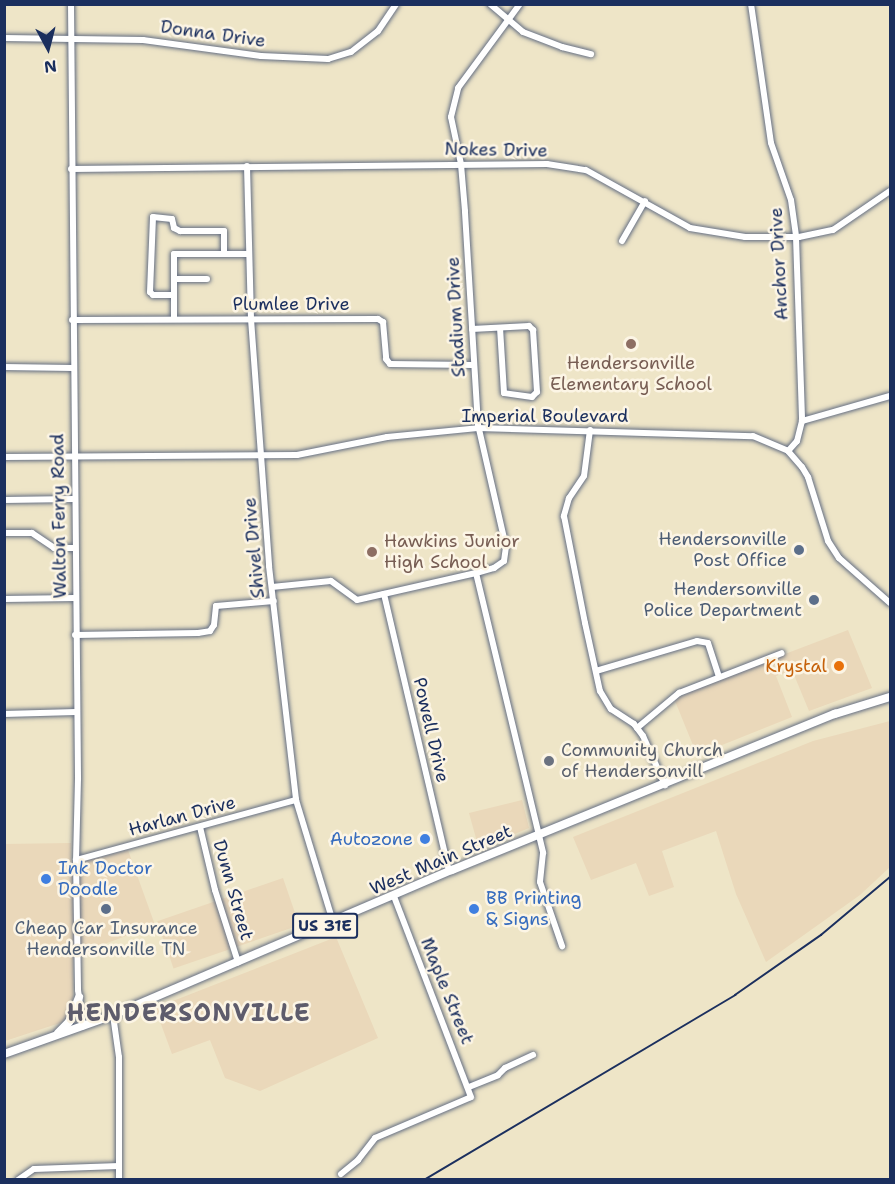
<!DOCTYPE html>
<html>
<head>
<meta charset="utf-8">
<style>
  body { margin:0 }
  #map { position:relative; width:895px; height:1184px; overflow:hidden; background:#eee5c7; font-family:"Shantell Sans",sans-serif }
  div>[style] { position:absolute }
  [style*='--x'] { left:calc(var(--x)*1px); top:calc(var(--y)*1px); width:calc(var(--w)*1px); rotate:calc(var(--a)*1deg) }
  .built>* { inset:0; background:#ead8ba; transform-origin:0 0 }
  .roads { filter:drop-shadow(0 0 2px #656f83) drop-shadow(0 0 2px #656f83) }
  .minor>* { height:6px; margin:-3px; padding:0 3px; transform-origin:3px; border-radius:3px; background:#fff }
  .major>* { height:8px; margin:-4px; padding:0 4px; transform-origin:4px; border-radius:4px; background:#fff }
  .rail>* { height:1.5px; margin:-0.75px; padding:0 0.75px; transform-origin:0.75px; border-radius:0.75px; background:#1b2f5e }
  .dots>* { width:16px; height:16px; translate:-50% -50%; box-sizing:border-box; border:3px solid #fcf5e5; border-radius:50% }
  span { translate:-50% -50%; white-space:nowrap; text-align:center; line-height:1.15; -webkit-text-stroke:5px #fcf5e5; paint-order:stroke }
  .shield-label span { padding:2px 4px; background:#fcf5e5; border:2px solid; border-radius:4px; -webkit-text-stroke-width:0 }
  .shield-label { font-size:16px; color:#1b2f5e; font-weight:700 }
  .street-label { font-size:18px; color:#1b2f5e }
  .education-label { font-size:18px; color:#785e54 }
  .left { translate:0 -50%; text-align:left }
  .service-label { font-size:18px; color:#4e5e75 }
  .right { translate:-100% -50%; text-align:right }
  .food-label { font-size:18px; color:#c56008 }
  .worship-label { font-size:18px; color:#5b616d }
  .shop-label { font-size:18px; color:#366cbe }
  .district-label { font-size:24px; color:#5e5c6c; font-weight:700; letter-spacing:1.5px }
  .frame { position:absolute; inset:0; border:6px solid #1b2f5e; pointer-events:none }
  .north { position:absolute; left:18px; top:18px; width:60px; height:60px; -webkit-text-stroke:4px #fcf5e5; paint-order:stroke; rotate:173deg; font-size:16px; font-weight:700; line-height:24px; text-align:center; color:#1b2f5e }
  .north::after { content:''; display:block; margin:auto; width:21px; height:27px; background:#1b2f5e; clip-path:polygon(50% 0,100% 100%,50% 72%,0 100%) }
</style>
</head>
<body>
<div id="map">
  <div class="built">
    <div style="clip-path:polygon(848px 630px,872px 688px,809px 711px,792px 670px,776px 676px,792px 717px,697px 755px,675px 701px,685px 693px,714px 681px)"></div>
    <div style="clip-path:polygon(890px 721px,890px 867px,860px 895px,766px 962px,736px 894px,716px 831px,662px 851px,674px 887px,649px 896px,636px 863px,591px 880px,573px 837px,813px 741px)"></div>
    <div style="clip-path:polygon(522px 800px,529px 828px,479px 849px,469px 813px)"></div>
    <div style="clip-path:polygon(71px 843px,71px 869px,82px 870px,82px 862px,128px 850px,155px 925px,86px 951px,73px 952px,73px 1006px,66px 1021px,5px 1041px,4px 844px)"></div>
    <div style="left:283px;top:878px;width:50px;height:133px;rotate:71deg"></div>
    <div style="clip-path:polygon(336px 937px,378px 1038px,260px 1091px,225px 1078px,210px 1040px,172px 1054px,155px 1008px)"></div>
  </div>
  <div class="roads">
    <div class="minor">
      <div style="--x:71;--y:4;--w:775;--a:89.48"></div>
      <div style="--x:78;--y:779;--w:81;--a:91.4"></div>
      <div style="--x:76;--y:860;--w:130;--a:89.1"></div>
      <div style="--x:78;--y:990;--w:37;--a:82"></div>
      <div style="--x:490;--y:4;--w:43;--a:40.3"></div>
      <div style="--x:523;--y:32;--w:42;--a:21"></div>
      <div style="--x:562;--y:47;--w:30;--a:14"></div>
      <div style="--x:751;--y:4;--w:140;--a:81.8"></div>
      <div style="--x:771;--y:143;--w:60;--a:70.7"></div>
      <div style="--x:791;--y:200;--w:37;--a:82"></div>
      <div style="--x:796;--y:237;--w:184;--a:88.1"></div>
      <div style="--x:802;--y:421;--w:21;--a:104"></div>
      <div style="--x:797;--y:441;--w:13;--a:132"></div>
      <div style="--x:4;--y:38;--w:139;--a:0.8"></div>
      <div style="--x:143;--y:40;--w:119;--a:7.7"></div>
      <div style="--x:261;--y:56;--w:67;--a:2.6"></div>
      <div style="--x:328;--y:59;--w:24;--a:-17"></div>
      <div style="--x:351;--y:52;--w:34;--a:-38"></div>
      <div style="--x:378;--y:31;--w:32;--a:-56"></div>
      <div style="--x:247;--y:166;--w:153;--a:88.5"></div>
      <div style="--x:251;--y:319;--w:248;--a:85.8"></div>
      <div style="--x:269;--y:566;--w:236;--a:83.4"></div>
      <div style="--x:296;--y:800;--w:127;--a:73.1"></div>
      <div style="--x:71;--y:169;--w:476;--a:-0.6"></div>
      <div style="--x:547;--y:164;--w:39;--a:9"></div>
      <div style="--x:586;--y:170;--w:119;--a:29.1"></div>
      <div style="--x:690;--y:228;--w:56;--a:9.3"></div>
      <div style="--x:745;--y:237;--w:54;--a:0"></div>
      <div style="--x:799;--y:237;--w:35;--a:-12"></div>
      <div style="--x:833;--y:230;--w:69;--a:-34.4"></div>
      <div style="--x:622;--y:241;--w:46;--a:-60.1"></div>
      <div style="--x:174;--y:279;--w:33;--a:0"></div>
      <div style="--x:174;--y:295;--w:21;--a:180"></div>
      <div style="--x:153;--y:295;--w:4;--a:-135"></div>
      <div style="--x:150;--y:292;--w:75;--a:-87.7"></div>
      <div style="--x:153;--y:217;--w:19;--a:6"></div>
      <div style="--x:172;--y:219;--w:9;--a:77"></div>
      <div style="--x:174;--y:228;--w:7;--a:27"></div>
      <div style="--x:180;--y:231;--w:44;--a:0"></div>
      <div style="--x:224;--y:231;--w:22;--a:90"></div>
      <div style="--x:174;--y:319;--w:65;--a:-90"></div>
      <div style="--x:174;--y:254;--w:75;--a:0"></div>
      <div style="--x:72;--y:320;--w:306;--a:-0.2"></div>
      <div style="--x:378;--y:319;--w:6;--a:31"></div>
      <div style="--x:383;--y:322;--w:37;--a:85"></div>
      <div style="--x:386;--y:359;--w:6;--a:51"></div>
      <div style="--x:390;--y:364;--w:83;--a:0.7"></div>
      <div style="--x:472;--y:329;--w:57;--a:-3"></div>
      <div style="--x:529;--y:326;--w:6;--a:45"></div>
      <div style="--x:533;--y:330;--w:62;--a:86.3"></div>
      <div style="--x:537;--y:392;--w:7;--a:135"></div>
      <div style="--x:532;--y:397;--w:28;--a:-172"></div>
      <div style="--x:504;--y:393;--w:65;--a:-93.5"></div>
      <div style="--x:4;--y:367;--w:69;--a:0.8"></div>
      <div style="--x:802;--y:421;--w:91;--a:-15.9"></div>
      <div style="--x:590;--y:430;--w:46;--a:97.4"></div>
      <div style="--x:584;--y:476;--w:27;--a:124"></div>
      <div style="--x:569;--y:498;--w:19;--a:106"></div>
      <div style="--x:564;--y:516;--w:109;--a:78.9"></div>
      <div style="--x:585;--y:623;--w:70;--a:77.6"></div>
      <div style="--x:600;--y:691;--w:21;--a:59"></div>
      <div style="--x:611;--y:709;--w:27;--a:33"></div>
      <div style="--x:634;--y:724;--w:15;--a:53"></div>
      <div style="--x:643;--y:736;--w:54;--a:65.8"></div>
      <div style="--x:4;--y:457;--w:293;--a:-0.4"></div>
      <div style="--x:297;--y:455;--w:92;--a:-11.3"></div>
      <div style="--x:387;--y:437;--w:91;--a:-5.6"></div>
      <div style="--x:478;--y:428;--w:275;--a:1.7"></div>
      <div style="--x:753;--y:436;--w:38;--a:23"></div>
      <div style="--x:788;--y:451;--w:21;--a:49"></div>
      <div style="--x:802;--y:467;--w:12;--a:59"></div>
      <div style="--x:808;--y:477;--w:67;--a:72.6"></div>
      <div style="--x:828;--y:541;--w:20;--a:57"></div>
      <div style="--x:839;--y:558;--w:68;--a:41.4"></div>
      <div style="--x:4;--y:500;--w:70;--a:-0.8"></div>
      <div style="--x:4;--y:533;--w:28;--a:0"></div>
      <div style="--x:32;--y:533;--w:27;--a:34"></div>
      <div style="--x:54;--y:548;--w:20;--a:0"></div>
      <div style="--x:476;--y:573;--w:288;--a:76.5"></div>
      <div style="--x:543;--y:853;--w:29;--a:96"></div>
      <div style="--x:540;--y:882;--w:68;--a:71"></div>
      <div style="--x:272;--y:587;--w:59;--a:-5.8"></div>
      <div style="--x:331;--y:581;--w:32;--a:36"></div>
      <div style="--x:357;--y:600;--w:122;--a:-12.8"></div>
      <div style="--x:476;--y:573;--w:19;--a:-16"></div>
      <div style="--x:494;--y:568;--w:12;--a:-35"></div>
      <div style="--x:504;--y:561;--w:14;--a:-82"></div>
      <div style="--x:506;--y:547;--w:125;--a:-102.9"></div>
      <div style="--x:478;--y:425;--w:214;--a:-93.5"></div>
      <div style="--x:465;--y:211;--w:47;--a:-94.9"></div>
      <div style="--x:461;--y:164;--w:48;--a:-102"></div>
      <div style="--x:451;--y:117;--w:30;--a:-76"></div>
      <div style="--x:458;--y:88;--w:104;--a:-53.6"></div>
      <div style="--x:384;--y:594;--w:285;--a:76.8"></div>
      <div style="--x:4;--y:599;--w:71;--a:-0.8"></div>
      <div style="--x:75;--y:635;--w:123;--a:-0.9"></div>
      <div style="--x:198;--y:633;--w:12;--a:-9"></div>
      <div style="--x:210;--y:631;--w:7;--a:-56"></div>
      <div style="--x:214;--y:625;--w:19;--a:-84"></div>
      <div style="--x:216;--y:606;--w:58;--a:-4.9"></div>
      <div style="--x:596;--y:671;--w:105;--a:-16.5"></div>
      <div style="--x:697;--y:641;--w:11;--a:10"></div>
      <div style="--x:708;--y:643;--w:35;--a:72"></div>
      <div style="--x:4;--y:714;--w:72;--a:-1.6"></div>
      <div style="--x:637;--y:728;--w:55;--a:-39.8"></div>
      <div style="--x:679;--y:693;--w:110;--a:-21.2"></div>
      <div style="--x:200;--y:827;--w:65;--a:76.6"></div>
      <div style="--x:215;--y:890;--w:76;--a:72.3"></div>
      <div style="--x:76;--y:860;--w:228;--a:-15.3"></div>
      <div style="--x:113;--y:1015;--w:42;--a:81.9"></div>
      <div style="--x:119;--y:1057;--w:123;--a:90"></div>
      <div style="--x:469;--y:1087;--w:31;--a:-22"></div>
      <div style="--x:498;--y:1075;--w:10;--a:-45"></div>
      <div style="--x:505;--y:1068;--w:31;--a:-25"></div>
      <div style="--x:341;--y:1174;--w:22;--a:-39"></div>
      <div style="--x:358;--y:1160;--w:28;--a:-52"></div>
      <div style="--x:375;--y:1138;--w:104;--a:-23.1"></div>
      <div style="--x:471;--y:1097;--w:215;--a:-111"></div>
      <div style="--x:18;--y:1180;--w:19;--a:-35"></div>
      <div style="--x:34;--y:1169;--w:85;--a:-2"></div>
    </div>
    <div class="major">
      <div style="--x:58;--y:1033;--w:16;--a:-45"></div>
      <div style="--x:69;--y:1022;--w:27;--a:-68"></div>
      <div style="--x:4;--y:1054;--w:116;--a:-19.7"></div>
      <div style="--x:113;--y:1015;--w:369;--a:-23.2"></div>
      <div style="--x:452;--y:870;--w:414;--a:-22.2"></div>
      <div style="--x:835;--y:714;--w:58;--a:-17.2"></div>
    </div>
  </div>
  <div class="rail">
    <div style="--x:424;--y:1180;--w:362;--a:-30.7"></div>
    <div style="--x:735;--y:995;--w:105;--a:-34.9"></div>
    <div style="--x:821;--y:935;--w:90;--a:-40"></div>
  </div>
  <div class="dots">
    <div style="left:631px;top:344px;background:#8d6e63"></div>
    <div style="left:799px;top:550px;background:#5c6f8a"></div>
    <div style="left:372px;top:552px;background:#8d6e63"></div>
    <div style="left:814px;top:600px;background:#5c6f8a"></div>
    <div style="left:839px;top:666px;background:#e8710a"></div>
    <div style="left:549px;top:761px;background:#6b7280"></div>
    <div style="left:425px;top:839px;background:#3f7fe0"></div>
    <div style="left:46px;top:879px;background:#3f7fe0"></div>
    <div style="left:106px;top:909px;background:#5c6f8a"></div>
    <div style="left:474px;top:909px;background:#3f7fe0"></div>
  </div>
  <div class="shield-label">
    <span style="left:325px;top:926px">US 31E</span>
  </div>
  <div class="street-label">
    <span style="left:213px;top:34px;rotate:8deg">Donna Drive</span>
    <span style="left:496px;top:150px;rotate:1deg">Nokes Drive</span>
    <span style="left:779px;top:264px;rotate:-93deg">Anchor Drive</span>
    <span style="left:291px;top:304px">Plumlee Drive</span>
    <span style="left:456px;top:317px;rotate:-93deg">Stadium Drive</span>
    <span style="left:545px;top:416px">Imperial Boulevard</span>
    <span style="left:59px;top:516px;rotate:-91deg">Walton Ferry Road</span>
    <span style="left:254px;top:548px;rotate:-95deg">Shivel Drive</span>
    <span style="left:431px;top:730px;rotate:77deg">Powell Drive</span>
    <span style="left:182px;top:816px;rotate:-15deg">Harlan Drive</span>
    <span style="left:441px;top:860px;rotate:-23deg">West Main Street</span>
    <span style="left:233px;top:890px;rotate:74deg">Dunn Street</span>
    <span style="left:447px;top:991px;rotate:68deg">Maple Street</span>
  </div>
  <div class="education-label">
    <span style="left:631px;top:374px">Hendersonville<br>Elementary School</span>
    <span class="left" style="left:384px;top:552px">Hawkins Junior<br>High School</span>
  </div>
  <div class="service-label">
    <span class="right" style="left:787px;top:550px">Hendersonville<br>Post Office</span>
    <span class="right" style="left:802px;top:600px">Hendersonville<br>Police Department</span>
    <span style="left:106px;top:939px">Cheap Car Insurance<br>Hendersonville TN</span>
  </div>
  <div class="food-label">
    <span class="right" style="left:827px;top:666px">Krystal</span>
  </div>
  <div class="worship-label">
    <span class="left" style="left:561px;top:761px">Community Church<br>of Hendersonvill</span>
  </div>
  <div class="shop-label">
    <span class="right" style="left:413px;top:839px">Autozone</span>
    <span class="left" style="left:58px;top:879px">Ink Doctor<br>Doodle</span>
    <span class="left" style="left:486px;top:909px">BB Printing<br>&amp; Signs</span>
  </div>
  <div class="district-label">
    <span style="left:189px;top:1014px">HENDERSONVILLE</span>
  </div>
  <div class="frame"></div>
  <div class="north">N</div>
</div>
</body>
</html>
